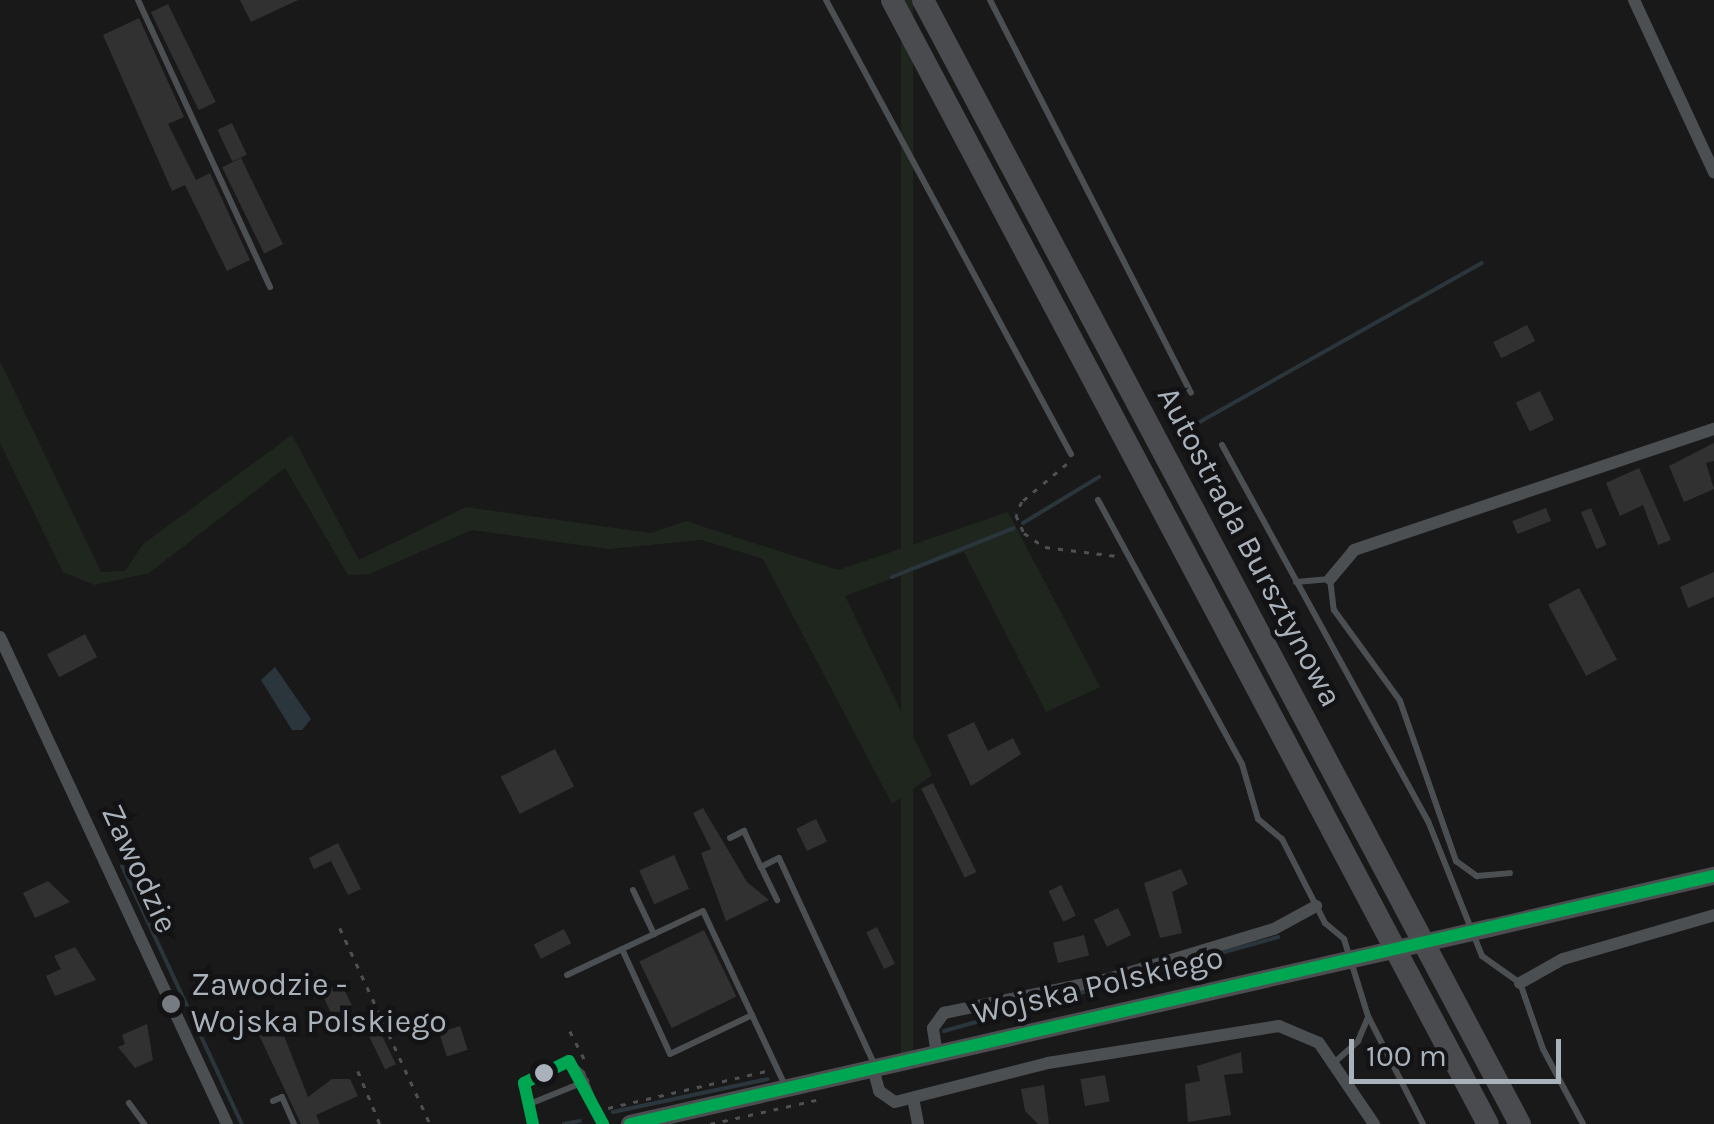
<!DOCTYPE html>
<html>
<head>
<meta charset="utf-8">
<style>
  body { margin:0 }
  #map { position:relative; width:1714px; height:1124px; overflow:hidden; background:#191919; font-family:Karla,sans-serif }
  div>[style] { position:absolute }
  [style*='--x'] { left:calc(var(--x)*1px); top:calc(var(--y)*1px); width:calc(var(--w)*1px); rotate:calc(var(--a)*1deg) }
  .green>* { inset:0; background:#1e261e; transform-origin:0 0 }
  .water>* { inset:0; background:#2b363c }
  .stream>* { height:4px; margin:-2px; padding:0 2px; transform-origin:2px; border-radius:2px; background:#2b363c }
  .building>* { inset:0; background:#313131; transform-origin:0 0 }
  .path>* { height:2.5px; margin-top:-1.25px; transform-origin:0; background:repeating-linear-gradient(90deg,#4f5053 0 5px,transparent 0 13px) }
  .service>* { height:6px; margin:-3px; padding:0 3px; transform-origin:3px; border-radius:3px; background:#4c4f52 }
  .minor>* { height:12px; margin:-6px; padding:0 6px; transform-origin:6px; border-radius:6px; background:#4c4f52 }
  .secondary>* { height:18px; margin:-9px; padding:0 9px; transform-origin:9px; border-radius:9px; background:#4b4d50 }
  .motorway>* { height:22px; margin:-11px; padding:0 11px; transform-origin:11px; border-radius:11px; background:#4a4b4e }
  .secondary-bridge>* { height:18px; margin:-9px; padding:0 9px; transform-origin:9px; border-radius:9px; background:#4b4d50 }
  .bus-1>* { height:12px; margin:-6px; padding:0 6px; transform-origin:6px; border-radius:6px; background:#00a651 }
  .dots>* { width:28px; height:28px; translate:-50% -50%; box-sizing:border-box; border:5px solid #131315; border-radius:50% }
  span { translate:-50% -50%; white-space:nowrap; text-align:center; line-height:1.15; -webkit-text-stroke:9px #131315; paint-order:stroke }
  .street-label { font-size:32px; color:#a9b1ba }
  .poi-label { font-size:32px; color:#a9b1ba }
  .left { translate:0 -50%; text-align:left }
  .scale { position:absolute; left:1349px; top:1039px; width:212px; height:45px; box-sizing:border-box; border:5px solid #a9b1ba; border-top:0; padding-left:12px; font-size:30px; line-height:35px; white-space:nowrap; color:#a9b1ba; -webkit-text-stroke:8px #131315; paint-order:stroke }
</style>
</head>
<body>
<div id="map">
  <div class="green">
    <div style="left:901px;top:0;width:12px;height:1058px"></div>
    <div style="clip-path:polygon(0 361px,101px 572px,125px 571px,143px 544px,292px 435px,359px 560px,466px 507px,651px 533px,686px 521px,838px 570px,1008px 512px,1100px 687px,1046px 712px,964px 552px,845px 596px,932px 775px,892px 804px,763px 559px,702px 540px,608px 549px,472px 530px,369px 574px,348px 575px,285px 468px,149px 573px,95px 585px,63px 572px,0 443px)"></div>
  </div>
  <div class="water">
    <div style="clip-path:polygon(275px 667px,311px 719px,302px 730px,292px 730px,261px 680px)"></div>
  </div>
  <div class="stream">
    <div style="--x:1196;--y:424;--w:328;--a:-29.4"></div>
    <div style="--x:1023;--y:523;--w:89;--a:-31.2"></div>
    <div style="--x:892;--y:577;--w:131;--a:-21.9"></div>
    <div style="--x:122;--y:866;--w:285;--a:65.1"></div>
    <div style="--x:1128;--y:979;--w:156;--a:-15.6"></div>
    <div style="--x:944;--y:1031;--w:167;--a:-15.6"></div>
    <div style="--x:613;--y:1112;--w:158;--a:-12"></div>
    <div style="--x:564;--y:1124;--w:16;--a:-11"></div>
  </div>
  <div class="building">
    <div style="clip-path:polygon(240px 0,298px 0,251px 22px)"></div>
    <div style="left:168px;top:4px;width:109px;height:19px;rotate:64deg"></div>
    <div style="clip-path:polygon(139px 18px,184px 117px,168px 124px,196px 180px,210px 173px,250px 260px,227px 271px,185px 185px,172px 191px,103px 35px)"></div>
    <div style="left:232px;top:123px;width:35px;height:16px;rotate:65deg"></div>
    <div style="left:241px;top:158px;width:96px;height:21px;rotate:64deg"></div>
    <div style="left:1527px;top:325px;width:18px;height:38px;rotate:63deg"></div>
    <div style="left:1540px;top:391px;width:32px;height:27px;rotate:64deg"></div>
    <div style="clip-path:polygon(1714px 443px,1714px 461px,1706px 463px,1714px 489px,1684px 502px,1669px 466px)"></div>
    <div style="clip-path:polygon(1639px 468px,1671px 540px,1658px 545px,1643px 505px,1620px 516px,1606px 483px)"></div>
    <div style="left:1546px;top:508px;width:14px;height:36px;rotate:69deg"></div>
    <div style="left:1591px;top:508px;width:40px;height:11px;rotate:67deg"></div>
    <div style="clip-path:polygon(1714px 572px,1714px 597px,1688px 608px,1680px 587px)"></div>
    <div style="left:1579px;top:588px;width:81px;height:35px;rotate:62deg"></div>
    <div style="left:85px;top:634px;width:26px;height:43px;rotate:62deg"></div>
    <div style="clip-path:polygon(974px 722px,988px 751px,1013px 738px,1021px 754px,971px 786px,947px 735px)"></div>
    <div style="left:555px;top:749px;width:42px;height:61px;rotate:63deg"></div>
    <div style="left:933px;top:783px;width:99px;height:13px;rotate:64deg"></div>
    <div style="clip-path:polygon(703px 808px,747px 882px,769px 900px,726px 921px,701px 853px,711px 849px,693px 813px)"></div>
    <div style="left:816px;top:819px;width:25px;height:22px;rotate:64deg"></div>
    <div style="clip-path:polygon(338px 843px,361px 889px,348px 895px,331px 861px,314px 869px,309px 858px)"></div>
    <div style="left:674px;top:855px;width:37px;height:38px;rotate:66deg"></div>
    <div style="clip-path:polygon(1181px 869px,1188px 884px,1172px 892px,1182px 933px,1160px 938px,1144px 883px)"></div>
    <div style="clip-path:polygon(48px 881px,70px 902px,35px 918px,23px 893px)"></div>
    <div style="left:1061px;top:885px;width:34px;height:14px;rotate:64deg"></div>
    <div style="left:1118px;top:908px;width:30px;height:27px;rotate:64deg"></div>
    <div style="left:877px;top:927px;width:41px;height:12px;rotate:64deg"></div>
    <div style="left:564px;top:929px;width:16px;height:34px;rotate:63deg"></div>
    <div style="left:704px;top:930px;width:74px;height:72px;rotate:64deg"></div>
    <div style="left:1084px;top:935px;width:21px;height:32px;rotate:76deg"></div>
    <div style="clip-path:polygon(75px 947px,96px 980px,55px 996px,46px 976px,61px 969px,54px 956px)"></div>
    <div style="left:341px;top:983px;width:25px;height:22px;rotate:64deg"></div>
    <div style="left:371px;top:1013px;width:57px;height:12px;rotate:64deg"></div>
    <div style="clip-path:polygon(279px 1023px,308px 1097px,332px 1079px,350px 1079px,358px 1096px,316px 1115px,320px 1124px,301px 1124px,258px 1033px)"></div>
    <div style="clip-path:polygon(147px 1024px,153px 1060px,135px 1068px,118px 1047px,125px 1044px,122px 1035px)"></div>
    <div style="left:460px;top:1026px;width:25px;height:22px;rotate:72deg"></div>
    <div style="clip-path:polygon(1241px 1052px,1243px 1073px,1224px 1075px,1231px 1115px,1188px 1122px,1185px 1084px,1200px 1081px,1197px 1066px)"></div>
    <div style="left:1105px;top:1075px;width:27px;height:25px;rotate:80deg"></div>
    <div style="clip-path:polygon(1044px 1085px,1049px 1124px,1038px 1124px,1025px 1111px,1021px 1089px)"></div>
  </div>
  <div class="path">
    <div style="--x:1067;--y:464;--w:59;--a:139.8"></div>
    <div style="--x:1022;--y:502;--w:14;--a:115"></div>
    <div style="--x:1016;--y:515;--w:20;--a:66"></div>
    <div style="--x:1024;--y:533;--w:25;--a:34"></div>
    <div style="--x:1045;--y:547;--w:72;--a:7.2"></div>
    <div style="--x:340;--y:928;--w:216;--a:65.3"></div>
    <div style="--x:570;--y:1031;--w:35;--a:63"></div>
    <div style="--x:358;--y:1071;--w:57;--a:67.5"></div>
    <div style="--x:608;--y:1108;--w:162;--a:-13.2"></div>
    <div style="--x:710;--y:1124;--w:109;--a:-12.8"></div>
  </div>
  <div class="service">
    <div style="--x:138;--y:0;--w:316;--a:65.3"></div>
    <div style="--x:826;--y:0;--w:516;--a:61.65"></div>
    <div style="--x:990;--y:0;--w:441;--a:62.9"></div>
    <div style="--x:1222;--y:445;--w:429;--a:61.3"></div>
    <div style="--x:1428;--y:821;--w:145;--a:68.2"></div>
    <div style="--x:1482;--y:956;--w:47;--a:35.4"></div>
    <div style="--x:1520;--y:983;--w:70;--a:70.8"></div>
    <div style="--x:1543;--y:1049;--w:85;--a:61.9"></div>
    <div style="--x:1098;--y:500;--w:301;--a:61.4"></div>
    <div style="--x:1242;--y:764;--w:57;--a:73.8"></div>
    <div style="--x:1258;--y:819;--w:31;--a:40"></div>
    <div style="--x:1282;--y:839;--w:94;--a:62.9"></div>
    <div style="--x:1325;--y:923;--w:25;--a:40"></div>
    <div style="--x:1344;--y:939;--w:81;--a:72.7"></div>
    <div style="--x:1368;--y:1016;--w:121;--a:63"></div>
    <div style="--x:1296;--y:582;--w:34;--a:-5"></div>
    <div style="--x:1330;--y:579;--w:31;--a:83"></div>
    <div style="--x:1334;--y:610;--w:112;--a:54"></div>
    <div style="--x:1400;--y:701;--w:170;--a:70.7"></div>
    <div style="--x:1456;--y:861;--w:26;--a:36"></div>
    <div style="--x:1477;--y:876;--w:33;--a:-5"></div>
    <div style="--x:730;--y:838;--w:16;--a:-27"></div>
    <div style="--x:744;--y:831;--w:40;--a:65"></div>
    <div style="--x:761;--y:867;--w:20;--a:-27"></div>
    <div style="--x:779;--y:858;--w:229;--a:65.2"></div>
    <div style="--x:761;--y:867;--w:37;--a:64"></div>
    <div style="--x:633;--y:890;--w:49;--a:64.5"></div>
    <div style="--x:622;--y:949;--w:115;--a:65.4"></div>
    <div style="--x:670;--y:1054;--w:91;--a:-25.4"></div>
    <div style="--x:567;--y:975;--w:150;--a:-25.2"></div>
    <div style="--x:703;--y:911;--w:195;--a:64.8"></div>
    <div style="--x:1336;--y:1061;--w:30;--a:-42"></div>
    <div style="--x:1358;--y:1041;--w:26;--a:-67"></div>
    <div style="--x:273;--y:1101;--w:10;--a:-24"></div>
    <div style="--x:282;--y:1097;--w:30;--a:66"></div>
    <div style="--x:129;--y:1103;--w:26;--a:54"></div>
    <div style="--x:527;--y:1105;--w:64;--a:-22.1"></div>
    <div style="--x:533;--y:1124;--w:42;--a:-102.4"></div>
    <div style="--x:524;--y:1083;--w:50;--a:-26.1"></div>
    <div style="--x:569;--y:1061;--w:18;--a:43"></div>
    <div style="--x:582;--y:1073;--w:55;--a:67.6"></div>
  </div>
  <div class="minor">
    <div style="--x:1634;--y:0;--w:190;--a:65.1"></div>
    <div style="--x:1330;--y:579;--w:38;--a:-50"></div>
    <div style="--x:1354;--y:550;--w:380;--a:-18.6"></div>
    <div style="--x:0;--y:637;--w:537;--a:65.01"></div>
    <div style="--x:1520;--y:983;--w:49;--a:-29.2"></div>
    <div style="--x:1563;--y:959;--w:157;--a:-16.2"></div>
    <div style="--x:937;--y:1054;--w:26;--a:-99"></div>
    <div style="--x:933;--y:1028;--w:19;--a:-54"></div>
    <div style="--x:944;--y:1013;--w:167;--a:-11.7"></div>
    <div style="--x:1108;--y:979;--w:173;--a:-16.8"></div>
    <div style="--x:1274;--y:929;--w:48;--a:-28.7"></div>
    <div style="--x:873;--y:1068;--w:24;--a:75"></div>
    <div style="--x:879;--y:1091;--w:19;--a:35"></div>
    <div style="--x:895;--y:1102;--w:158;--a:-14.3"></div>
    <div style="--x:1048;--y:1063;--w:234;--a:-9.1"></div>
    <div style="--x:1279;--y:1026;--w:43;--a:23"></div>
    <div style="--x:1319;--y:1043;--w:98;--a:55.8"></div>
    <div style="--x:913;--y:1098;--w:26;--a:79"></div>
  </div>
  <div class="secondary">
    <div style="--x:1490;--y:928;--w:230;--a:-13.1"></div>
    <div style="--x:630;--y:1124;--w:719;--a:-12.86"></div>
  </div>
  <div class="motorway">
    <div style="--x:892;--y:0;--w:1272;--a:62.07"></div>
    <div style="--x:923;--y:0;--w:1273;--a:62.03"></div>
  </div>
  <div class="secondary-bridge">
    <div style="--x:1331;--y:964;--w:163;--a:-12.8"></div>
  </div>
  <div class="bus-1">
    <div style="--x:533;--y:1124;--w:42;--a:-102.4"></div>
    <div style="--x:524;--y:1083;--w:50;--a:-26.1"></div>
    <div style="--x:569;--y:1061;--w:72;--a:61.6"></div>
    <div style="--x:630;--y:1124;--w:1112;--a:-12.89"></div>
  </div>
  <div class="dots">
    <div style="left:171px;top:1004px;background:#777c82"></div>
    <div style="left:544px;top:1073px;background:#a9b1ba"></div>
  </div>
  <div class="street-label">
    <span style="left:1249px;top:547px;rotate:62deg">Autostrada Bursztynowa</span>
    <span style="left:139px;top:869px;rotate:65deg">Zawodzie</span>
    <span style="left:1098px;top:986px;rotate:-13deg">Wojska Polskiego</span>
  </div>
  <div class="poi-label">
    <span class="left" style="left:191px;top:1004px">Zawodzie -<br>Wojska Polskiego</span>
  </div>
  <div class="scale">100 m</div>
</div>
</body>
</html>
